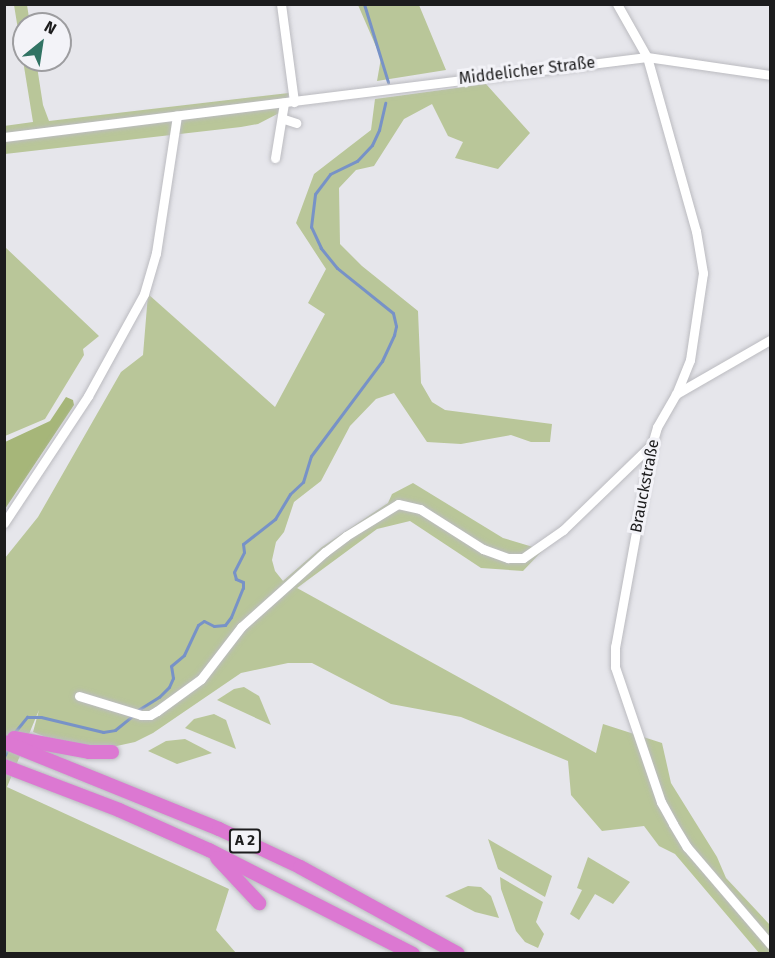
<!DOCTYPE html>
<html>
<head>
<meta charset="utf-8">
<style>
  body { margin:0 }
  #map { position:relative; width:775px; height:958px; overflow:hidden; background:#e6e6eb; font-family:"Fira Sans",sans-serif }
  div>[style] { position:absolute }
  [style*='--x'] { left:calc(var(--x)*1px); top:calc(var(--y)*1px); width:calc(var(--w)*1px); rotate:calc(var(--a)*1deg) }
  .green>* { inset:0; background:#b9c699 }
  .forest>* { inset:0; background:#a6b679 }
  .stream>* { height:3px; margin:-1.5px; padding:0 1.5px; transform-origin:1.5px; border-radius:1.5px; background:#7792c7 }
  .roads { filter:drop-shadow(0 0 2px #bbbbc0) drop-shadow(0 0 2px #bbbbc0) }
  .minor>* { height:9px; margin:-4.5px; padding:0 4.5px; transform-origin:4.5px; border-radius:4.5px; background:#fff }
  .highway>* { height:14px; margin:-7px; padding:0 7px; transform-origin:7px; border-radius:7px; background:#dc78d2 }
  span { translate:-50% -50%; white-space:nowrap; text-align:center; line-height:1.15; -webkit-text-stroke:6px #f3f3f8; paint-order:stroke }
  .shield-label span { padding:2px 4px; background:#f3f3f8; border:2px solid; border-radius:4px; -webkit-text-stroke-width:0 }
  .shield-label { font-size:15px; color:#1c1c1d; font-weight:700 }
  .street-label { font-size:16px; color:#1c1c1d }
  .frame { position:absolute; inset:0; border:6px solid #1c1c1d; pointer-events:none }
  .north { position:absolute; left:12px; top:12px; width:60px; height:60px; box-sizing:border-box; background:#f3f3f8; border:2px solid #9d9da0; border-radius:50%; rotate:30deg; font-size:16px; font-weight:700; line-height:24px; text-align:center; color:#1c1c1d }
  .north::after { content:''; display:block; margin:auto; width:21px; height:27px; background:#317364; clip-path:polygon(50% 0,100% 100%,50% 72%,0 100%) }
</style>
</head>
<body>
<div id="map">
  <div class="green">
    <div style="clip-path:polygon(14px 5px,27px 5px,30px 24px,24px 24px,24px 60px,36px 60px,43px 105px,49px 121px,289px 93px,285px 110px,258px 124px,241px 127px,5px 154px,4px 126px,33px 122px)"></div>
    <div style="clip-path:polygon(358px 5px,419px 5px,446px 70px,377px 81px,381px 58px)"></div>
    <div style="clip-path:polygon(486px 84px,530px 133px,498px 169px,455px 158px,463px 142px,448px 136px,432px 104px,404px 119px,374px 166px,356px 170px,339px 188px,340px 244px,362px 266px,418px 311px,421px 383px,432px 402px,445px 410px,552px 424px,550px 442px,531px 442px,511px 435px,461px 444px,427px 442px,394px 393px,376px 399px,350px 426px,321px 481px,294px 502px,284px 532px,276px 542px,272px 560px,275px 571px,283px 581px,322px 547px,388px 503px,392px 494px,413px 483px,503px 538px,543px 550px,523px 571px,481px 568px,410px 521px,377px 529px,297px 588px,596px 753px,603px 724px,662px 743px,671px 783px,717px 857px,726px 878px,770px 925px,770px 953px,759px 953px,675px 854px,659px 846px,644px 826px,602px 831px,571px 795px,568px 761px,461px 717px,391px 704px,312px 663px,288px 663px,241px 673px,153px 733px,135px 742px,112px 747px,95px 749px,57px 741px,33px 732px,39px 710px,7px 787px,229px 889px,216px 930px,236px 953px,5px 954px,5px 558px,38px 517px,121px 372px,143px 355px,148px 294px,275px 407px,325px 314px,308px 303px,326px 269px,296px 223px,314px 174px,371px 130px,375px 99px)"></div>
    <div style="clip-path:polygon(5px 247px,99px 336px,83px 349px,84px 355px,45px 419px,5px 436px)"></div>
    <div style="clip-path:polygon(244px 687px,259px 696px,271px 725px,217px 700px,234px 689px)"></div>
    <div style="clip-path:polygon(214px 714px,226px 720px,236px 749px,185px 728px,194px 719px)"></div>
    <div style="clip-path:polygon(185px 739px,212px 753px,177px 764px,148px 751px,166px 741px)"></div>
    <div style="clip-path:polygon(488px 839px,552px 876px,545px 897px,498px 869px)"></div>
    <div style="clip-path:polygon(588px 857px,630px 882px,613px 904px,595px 894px,579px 920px,570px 914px,582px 890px,577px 888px)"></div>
    <div style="clip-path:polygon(500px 877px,543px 902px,536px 922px,544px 934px,538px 948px,525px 942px,516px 931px,501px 889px)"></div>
    <div style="clip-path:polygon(468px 886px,481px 887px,491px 896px,499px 918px,475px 912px,445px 896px)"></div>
  </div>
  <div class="forest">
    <div style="clip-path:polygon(66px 397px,73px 400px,74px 405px,5px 509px,5px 442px,50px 421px)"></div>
  </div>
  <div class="stream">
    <div style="--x:364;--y:4;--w:82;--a:72.9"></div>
    <div style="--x:138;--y:710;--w:25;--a:-32"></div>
    <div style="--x:159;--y:697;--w:14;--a:-45"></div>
    <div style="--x:169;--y:687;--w:10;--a:-66"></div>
    <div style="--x:173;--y:678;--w:12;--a:-99"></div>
    <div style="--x:171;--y:666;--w:17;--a:-40"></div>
    <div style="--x:184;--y:655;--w:33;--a:-65"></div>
    <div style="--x:198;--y:625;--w:7;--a:-34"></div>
    <div style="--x:204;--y:621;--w:11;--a:27"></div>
    <div style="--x:214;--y:626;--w:11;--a:-5"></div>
    <div style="--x:225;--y:625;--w:10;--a:-53"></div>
    <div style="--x:231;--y:617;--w:31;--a:-68"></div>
    <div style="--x:243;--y:588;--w:6;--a:-90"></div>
    <div style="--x:243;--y:582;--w:8;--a:-157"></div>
    <div style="--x:236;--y:579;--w:7;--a:-106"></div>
    <div style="--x:234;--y:572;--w:22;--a:-63"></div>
    <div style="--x:244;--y:552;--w:8;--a:-97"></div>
    <div style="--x:243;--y:544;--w:41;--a:-38"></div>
    <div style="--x:275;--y:519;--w:29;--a:-59"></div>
    <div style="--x:290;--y:494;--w:18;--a:-43"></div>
    <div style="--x:303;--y:482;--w:27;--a:-73"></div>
    <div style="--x:311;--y:456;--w:119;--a:-53.2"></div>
    <div style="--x:382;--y:361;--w:29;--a:-65"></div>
    <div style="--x:394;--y:335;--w:9;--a:-77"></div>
    <div style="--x:396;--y:326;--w:13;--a:-103"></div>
    <div style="--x:393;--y:313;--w:72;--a:-141.2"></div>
    <div style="--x:337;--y:268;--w:26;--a:-129"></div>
    <div style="--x:321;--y:248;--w:23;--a:-115"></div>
    <div style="--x:311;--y:227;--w:33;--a:-83"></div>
    <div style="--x:315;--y:194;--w:25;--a:-53"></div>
    <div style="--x:330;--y:174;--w:30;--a:-26"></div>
    <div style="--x:357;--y:161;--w:22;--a:-47"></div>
    <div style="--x:372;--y:145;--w:17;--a:-65"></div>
    <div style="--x:379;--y:130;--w:28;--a:-77"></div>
    <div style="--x:14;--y:733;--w:21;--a:-51"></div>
    <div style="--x:27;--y:717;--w:14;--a:0"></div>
    <div style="--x:41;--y:717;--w:64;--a:13.6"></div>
    <div style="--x:103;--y:732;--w:12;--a:-9"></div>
    <div style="--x:115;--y:730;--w:22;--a:-39"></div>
    <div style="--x:4;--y:757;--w:10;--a:-66"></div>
  </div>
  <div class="roads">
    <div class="minor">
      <div style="--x:281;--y:4;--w:99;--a:82.4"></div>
      <div style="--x:617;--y:4;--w:61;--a:60.5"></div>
      <div style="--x:647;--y:57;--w:181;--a:74.3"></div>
      <div style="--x:696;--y:231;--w:43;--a:80.5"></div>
      <div style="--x:703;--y:273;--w:88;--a:98.5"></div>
      <div style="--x:690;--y:360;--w:37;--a:112"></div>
      <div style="--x:676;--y:394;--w:38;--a:120"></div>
      <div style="--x:657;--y:427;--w:18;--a:106"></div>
      <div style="--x:652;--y:444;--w:206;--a:100.3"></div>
      <div style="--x:615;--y:647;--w:20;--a:90"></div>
      <div style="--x:615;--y:667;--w:143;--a:71.2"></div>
      <div style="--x:661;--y:802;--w:25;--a:61"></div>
      <div style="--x:673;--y:824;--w:27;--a:59"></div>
      <div style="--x:687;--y:847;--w:128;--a:49.4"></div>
      <div style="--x:284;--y:119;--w:13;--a:18"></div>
      <div style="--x:4;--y:137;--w:648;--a:-7.09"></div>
      <div style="--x:647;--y:57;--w:124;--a:8.3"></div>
      <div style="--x:275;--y:158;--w:56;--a:-80.7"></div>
      <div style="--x:676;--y:394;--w:108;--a:-29.9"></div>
      <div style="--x:4;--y:523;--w:152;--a:-56.5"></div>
      <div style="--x:88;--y:396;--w:116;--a:-61.2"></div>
      <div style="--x:144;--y:294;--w:43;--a:-73.7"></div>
      <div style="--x:156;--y:253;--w:139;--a:-81.3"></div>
      <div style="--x:79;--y:696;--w:65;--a:17"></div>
      <div style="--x:141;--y:715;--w:9;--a:0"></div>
      <div style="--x:150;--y:715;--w:8;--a:-30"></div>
      <div style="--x:157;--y:711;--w:54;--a:-36"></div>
      <div style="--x:201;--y:679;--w:66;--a:-52.4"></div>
      <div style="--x:241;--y:627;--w:113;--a:-41.8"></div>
      <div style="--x:325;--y:552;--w:26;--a:-37"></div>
      <div style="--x:346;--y:536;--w:61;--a:-31.6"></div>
      <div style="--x:398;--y:504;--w:23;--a:13"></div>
      <div style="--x:420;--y:509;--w:75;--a:32.4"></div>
      <div style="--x:483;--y:549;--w:27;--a:20"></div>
      <div style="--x:508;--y:558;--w:15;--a:0"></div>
      <div style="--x:523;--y:558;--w:49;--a:-35"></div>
      <div style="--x:563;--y:530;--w:124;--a:-44"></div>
    </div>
    <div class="highway">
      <div style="--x:14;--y:738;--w:76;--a:10.6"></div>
      <div style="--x:89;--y:752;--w:23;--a:0"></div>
      <div style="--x:4;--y:742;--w:232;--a:22"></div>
      <div style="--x:219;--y:829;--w:89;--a:25.1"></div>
      <div style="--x:300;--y:867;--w:180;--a:28.8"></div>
      <div style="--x:4;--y:766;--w:123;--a:20.9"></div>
      <div style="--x:119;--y:810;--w:98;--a:24"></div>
      <div style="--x:209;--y:850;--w:229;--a:27"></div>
      <div style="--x:217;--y:858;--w:62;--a:47"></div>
    </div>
  </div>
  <div class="shield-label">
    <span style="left:245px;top:841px">A 2</span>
  </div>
  <div class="street-label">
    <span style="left:527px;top:71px;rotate:-7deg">Middelicher Straße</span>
    <span style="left:645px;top:486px;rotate:-79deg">Brauckstraße</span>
  </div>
  <div class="frame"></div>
  <div class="north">N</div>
</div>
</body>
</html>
